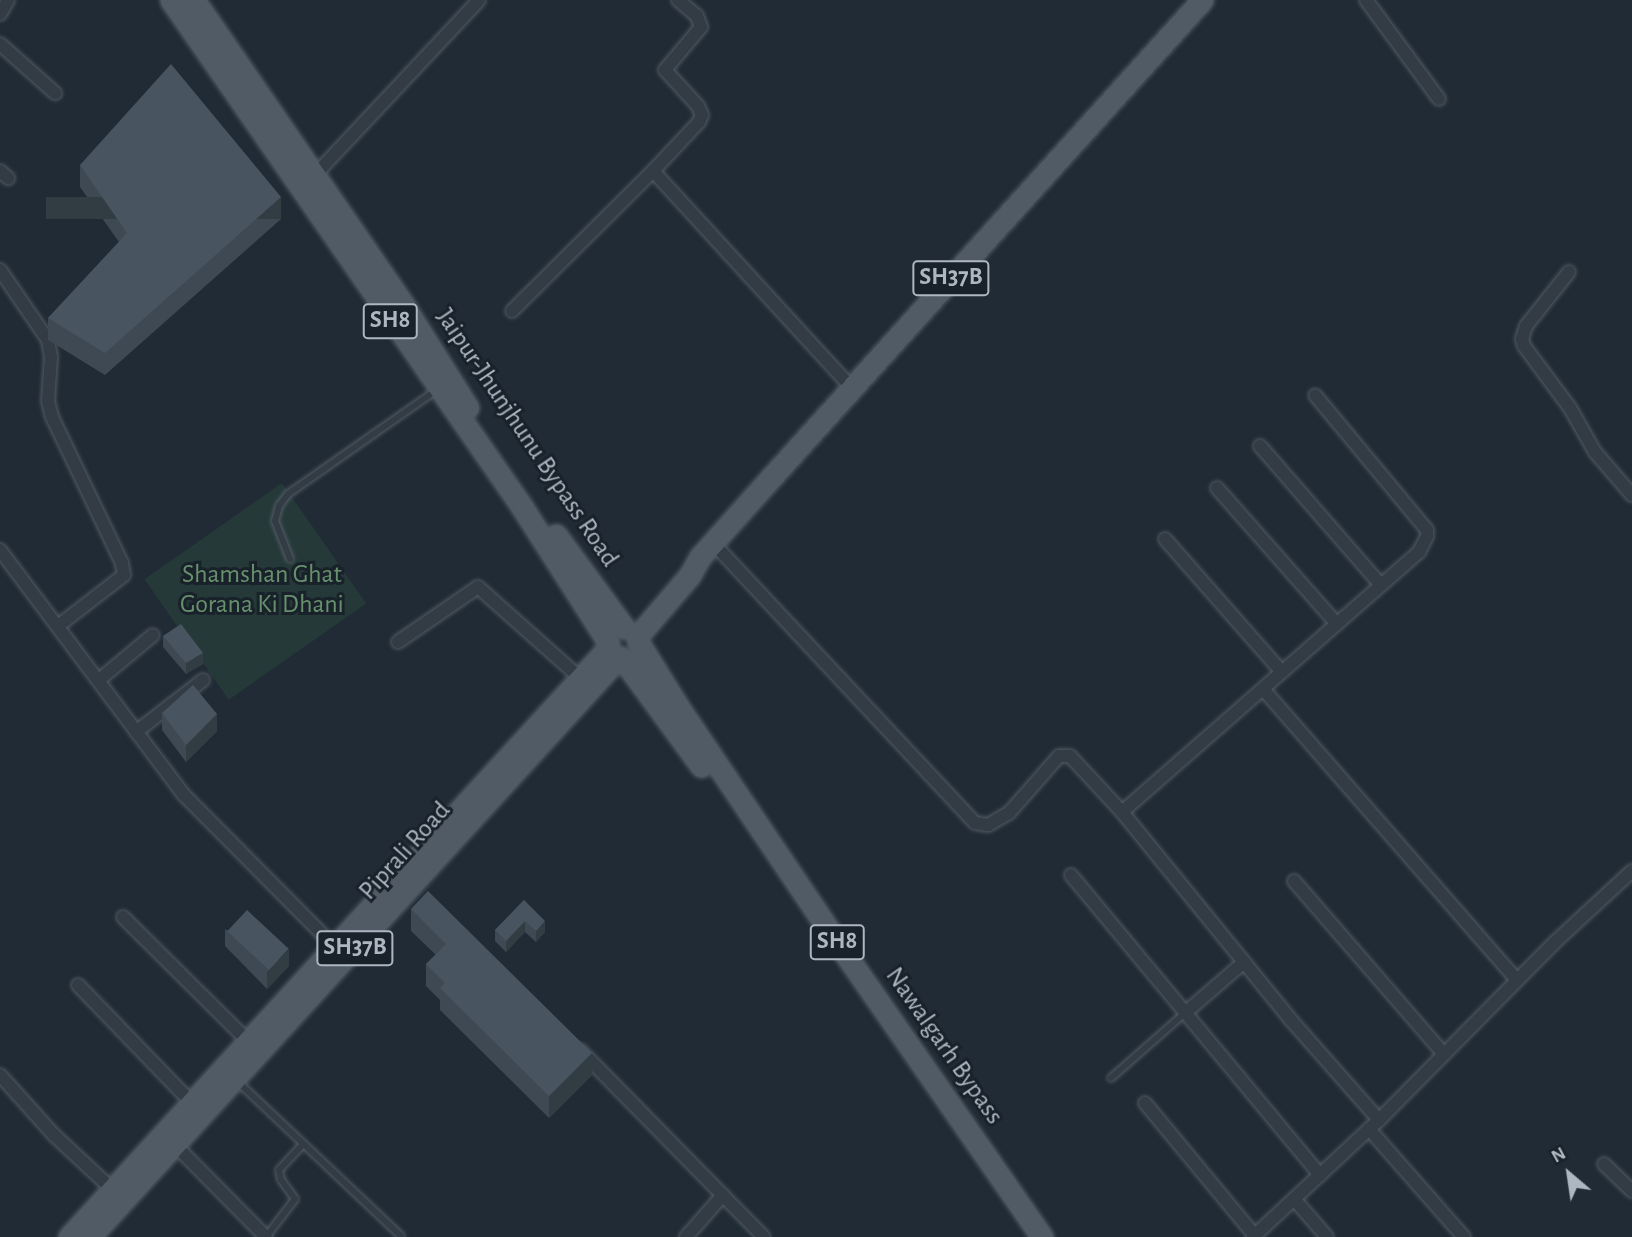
<!DOCTYPE html>
<html>
<head>
<meta charset="utf-8">
<style>
  body { margin:0 }
  #map { position:relative; width:1632px; height:1237px; overflow:hidden; background:#202b35; font-family:"Alegreya Sans",sans-serif }
  div>[style] { position:absolute }
  [style*='--x'] { left:calc(var(--x)*1px); top:calc(var(--y)*1px); width:calc(var(--w)*1px); rotate:calc(var(--a)*1deg) }
  .green>* { inset:0; background:#253938; transform-origin:0 0 }
  .roads { filter:drop-shadow(0 0 2px #515a63) drop-shadow(0 0 2px #515a63) }
  .service>* { height:6px; margin:-3px; padding:0 3px; transform-origin:3px; border-radius:3px; background:#333c45 }
  .minor>* { height:12px; margin:-6px; padding:0 6px; transform-origin:6px; border-radius:6px; background:#333c45 }
  .primary>* { height:21px; margin:-10.5px; padding:0 10.5px; transform-origin:10.5px; border-radius:10.5px; background:#515b65 }
  .wall>* { inset:0; background:#3e4953 }
  .shaded-wall>* { inset:0; background:#323c43; transform-origin:0 0 }
  .building>* { inset:0; background:#485560; transform-origin:0 0 }
  span { translate:-50% -50%; white-space:nowrap; text-align:center; line-height:1.15; -webkit-text-stroke:6px #19212a; paint-order:stroke }
  .shield-label span { padding:2px 5px; background:#19212a; border:2px solid; border-radius:5px; -webkit-text-stroke-width:0 }
  .shield-label { font-size:24px; color:#adb7c2; font-weight:700 }
  .street-label { font-size:26px; color:#adb7c2 }
  .park-label { font-size:26px; color:#67916d }
  .north { position:absolute; left:1534px; top:1139px; width:70px; height:70px; -webkit-text-stroke:5px #19212a; paint-order:stroke; rotate:331deg; font-size:19px; font-weight:700; line-height:28px; text-align:center; color:#adb7c2 }
  .north::after { content:''; display:block; margin:auto; width:24px; height:32px; background:#adb7c2; clip-path:polygon(50% 0,100% 100%,50% 72%,0 100%) }
</style>
</head>
<body>
<div id="map">
  <div class="green">
    <div style="left:282px;top:483px;width:147px;height:168px;rotate:55deg"></div>
  </div>
  <div class="roads">
    <div class="service">
      <div style="--x:290;--y:559;--w:41;--a:-111.5"></div>
      <div style="--x:275;--y:521;--w:16;--a:-75"></div>
      <div style="--x:279;--y:506;--w:15;--a:-53"></div>
      <div style="--x:288;--y:494;--w:179;--a:-35"></div>
      <div style="--x:1111;--y:1078;--w:98;--a:-41.3"></div>
      <div style="--x:237;--y:1081;--w:226;--a:43.4"></div>
      <div style="--x:266;--y:1237;--w:48;--a:-52.7"></div>
      <div style="--x:295;--y:1199;--w:24;--a:-126"></div>
      <div style="--x:281;--y:1180;--w:10;--a:-101"></div>
      <div style="--x:279;--y:1170;--w:35;--a:-47"></div>
    </div>
    <div class="minor">
      <div style="--x:678;--y:0;--w:25;--a:40"></div>
      <div style="--x:697;--y:16;--w:12;--a:70"></div>
      <div style="--x:701;--y:27;--w:56;--a:129.9"></div>
      <div style="--x:665;--y:70;--w:49;--a:47.5"></div>
      <div style="--x:698;--y:106;--w:10;--a:66"></div>
      <div style="--x:702;--y:115;--w:8;--a:113"></div>
      <div style="--x:699;--y:122;--w:67;--a:133.2"></div>
      <div style="--x:653;--y:171;--w:294;--a:47.5"></div>
      <div style="--x:1366;--y:0;--w:123;--a:53.6"></div>
      <div style="--x:0;--y:14;--w:16;--a:-60"></div>
      <div style="--x:0;--y:44;--w:74;--a:41.7"></div>
      <div style="--x:0;--y:171;--w:11;--a:41"></div>
      <div style="--x:314;--y:176;--w:241;--a:-46.8"></div>
      <div style="--x:0;--y:270;--w:85;--a:55.6"></div>
      <div style="--x:48;--y:340;--w:17;--a:80"></div>
      <div style="--x:51;--y:357;--w:44;--a:93.9"></div>
      <div style="--x:48;--y:401;--w:16;--a:76"></div>
      <div style="--x:52;--y:417;--w:162;--a:64.4"></div>
      <div style="--x:122;--y:563;--w:12;--a:81"></div>
      <div style="--x:124;--y:575;--w:83;--a:142.3"></div>
      <div style="--x:1569;--y:272;--w:69;--a:128.5"></div>
      <div style="--x:1526;--y:326;--w:14;--a:107"></div>
      <div style="--x:1522;--y:339;--w:7;--a:74"></div>
      <div style="--x:1524;--y:346;--w:77;--a:53.4"></div>
      <div style="--x:1570;--y:408;--w:51;--a:60.4"></div>
      <div style="--x:1595;--y:452;--w:57;--a:49.3"></div>
      <div style="--x:512;--y:311;--w:199;--a:-44.8"></div>
      <div style="--x:1260;--y:446;--w:184;--a:49"></div>
      <div style="--x:1217;--y:488;--w:181;--a:48.6"></div>
      <div style="--x:1165;--y:539;--w:177;--a:48.7"></div>
      <div style="--x:713;--y:543;--w:383;--a:46.9"></div>
      <div style="--x:975;--y:823;--w:13;--a:9"></div>
      <div style="--x:988;--y:825;--w:24;--a:-30"></div>
      <div style="--x:1009;--y:813;--w:76;--a:-48.7"></div>
      <div style="--x:1059;--y:756;--w:11;--a:0"></div>
      <div style="--x:1070;--y:756;--w:76;--a:47.1"></div>
      <div style="--x:1122;--y:812;--w:267;--a:50.9"></div>
      <div style="--x:1290;--y:1019;--w:135;--a:48.6"></div>
      <div style="--x:0;--y:550;--w:308;--a:53.1"></div>
      <div style="--x:185;--y:796;--w:213;--a:45.2"></div>
      <div style="--x:398;--y:642;--w:97;--a:-34.5"></div>
      <div style="--x:478;--y:587;--w:137;--a:41.7"></div>
      <div style="--x:99;--y:680;--w:70;--a:-39.8"></div>
      <div style="--x:1263;--y:689;--w:386;--a:48.9"></div>
      <div style="--x:136;--y:732;--w:85;--a:-37.8"></div>
      <div style="--x:1122;--y:812;--w:395;--a:-41.2"></div>
      <div style="--x:1419;--y:552;--w:18;--a:-63"></div>
      <div style="--x:1427;--y:536;--w:6;--a:-90"></div>
      <div style="--x:1427;--y:530;--w:175;--a:-129.7"></div>
      <div style="--x:1071;--y:875;--w:390;--a:50.3"></div>
      <div style="--x:1294;--y:881;--w:229;--a:49.1"></div>
      <div style="--x:123;--y:917;--w:176;--a:44.8"></div>
      <div style="--x:78;--y:985;--w:164;--a:46"></div>
      <div style="--x:1185;--y:1013;--w:78;--a:-40.8"></div>
      <div style="--x:580;--y:1050;--w:262;--a:45.5"></div>
      <div style="--x:0;--y:1075;--w:81;--a:48"></div>
      <div style="--x:54;--y:1135;--w:79;--a:43"></div>
      <div style="--x:1145;--y:1103;--w:173;--a:50.4"></div>
      <div style="--x:1369;--y:1129;--w:144;--a:48.7"></div>
      <div style="--x:175;--y:1145;--w:129;--a:45.3"></div>
      <div style="--x:1604;--y:1164;--w:39;--a:44"></div>
      <div style="--x:1294;--y:1199;--w:50;--a:49"></div>
      <div style="--x:686;--y:1237;--w:56;--a:-48.6"></div>
      <div style="--x:1253;--y:1237;--w:172;--a:-42.9"></div>
      <div style="--x:1379;--y:1120;--w:250;--a:-45.3"></div>
      <div style="--x:1555;--y:942;--w:105;--a:-42.7"></div>
    </div>
    <div class="primary">
      <div style="--x:171;--y:0;--w:617;--a:55.3"></div>
      <div style="--x:522;--y:507;--w:160;--a:57.5"></div>
      <div style="--x:194;--y:0;--w:371;--a:55.5"></div>
      <div style="--x:404;--y:306;--w:120;--a:57.9"></div>
      <div style="--x:556;--y:535;--w:115;--a:53.8"></div>
      <div style="--x:637;--y:637;--w:82;--a:-49.5"></div>
      <div style="--x:690;--y:575;--w:21;--a:-61"></div>
      <div style="--x:700;--y:557;--w:102;--a:-48.2"></div>
      <div style="--x:768;--y:481;--w:648;--a:-47.94"></div>
      <div style="--x:638;--y:642;--w:78;--a:58.2"></div>
      <div style="--x:679;--y:708;--w:286;--a:56"></div>
      <div style="--x:839;--y:945;--w:356;--a:55.2"></div>
      <div style="--x:622;--y:658;--w:134;--a:53.8"></div>
      <div style="--x:69;--y:1237;--w:800;--a:-47.53"></div>
      <div style="--x:90;--y:1237;--w:785;--a:-47.63"></div>
    </div>
  </div>
  <div class="wall">
    <div style="clip-path:polygon(80px 165px,281px 219px,105px 375px,48px 340px,48px 318px,119px 242px,80px 187px)"></div>
    <div style="clip-path:polygon(163px 636px,203px 664px,186px 674px,163px 647px)"></div>
    <div style="clip-path:polygon(162px 713px,217px 731px,186px 762px,162px 730px)"></div>
    <div style="clip-path:polygon(524px 900px,545px 932px,536px 942px,525px 932px,506px 952px,495px 941px,495px 930px)"></div>
    <div style="clip-path:polygon(411px 909px,592px 1075px,549px 1118px,440px 1010px,440px 1000px,426px 986px,426px 964px,436px 955px,411px 931px)"></div>
    <div style="clip-path:polygon(225px 929px,289px 966px,267px 989px,225px 946px)"></div>
  </div>
  <div class="shaded-wall">
    <div style="left:281px;top:197px;width:22px;height:235px;rotate:90deg"></div>
    <div style="clip-path:polygon(203px 653px,203px 664px,186px 674px,186px 663px)"></div>
    <div style="clip-path:polygon(217px 714px,217px 731px,186px 762px,186px 745px)"></div>
    <div style="clip-path:polygon(525px 921px,525px 932px,506px 952px,506px 941px)"></div>
    <div style="clip-path:polygon(545px 921px,545px 932px,536px 942px,536px 931px)"></div>
    <div style="clip-path:polygon(289px 949px,289px 966px,267px 989px,267px 972px)"></div>
    <div style="clip-path:polygon(592px 1053px,592px 1075px,549px 1118px,549px 1096px)"></div>
  </div>
  <div class="building">
    <div style="clip-path:polygon(171px 64px,281px 197px,105px 353px,48px 318px,127px 233px,80px 165px)"></div>
    <div style="clip-path:polygon(181px 624px,203px 653px,186px 663px,163px 636px)"></div>
    <div style="clip-path:polygon(193px 685px,217px 714px,186px 745px,162px 713px)"></div>
    <div style="clip-path:polygon(428px 891px,592px 1053px,549px 1096px,440px 988px,445px 983px,426px 964px,446px 944px,411px 909px)"></div>
    <div style="clip-path:polygon(524px 900px,545px 921px,536px 931px,525px 921px,506px 941px,495px 930px)"></div>
    <div style="left:247px;top:910px;width:57px;height:29px;rotate:43deg"></div>
  </div>
  <div class="shield-label">
    <span style="left:951px;top:278px">SH37B</span>
    <span style="left:390px;top:321px">SH8</span>
    <span style="left:837px;top:942px">SH8</span>
    <span style="left:355px;top:948px">SH37B</span>
  </div>
  <div class="street-label">
    <span style="left:527px;top:438px;rotate:56deg">Jaipur-Jhunjhunu Bypass Road</span>
    <span style="left:405px;top:851px;rotate:-48deg">Piprali Road</span>
    <span style="left:944px;top:1046px;rotate:55deg">Nawalgarh Bypass</span>
  </div>
  <div class="park-label">
    <span style="left:262px;top:590px">Shamshan Ghat<br>Gorana Ki Dhani</span>
  </div>
  <div class="north">N</div>
</div>
</body>
</html>
